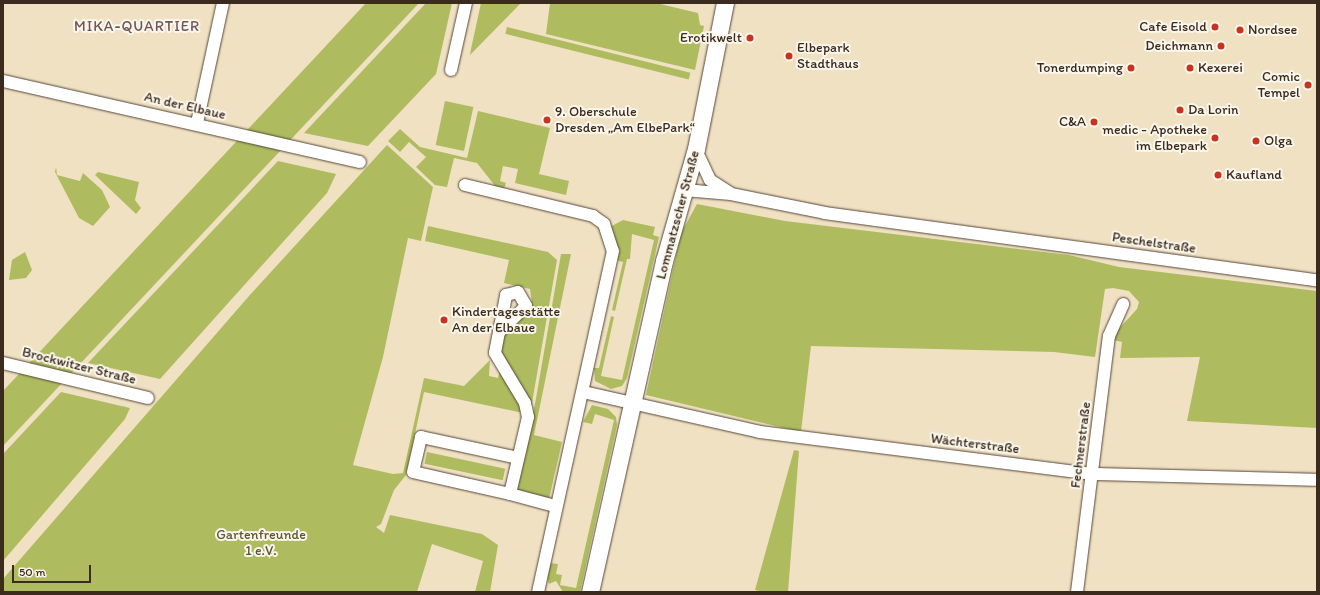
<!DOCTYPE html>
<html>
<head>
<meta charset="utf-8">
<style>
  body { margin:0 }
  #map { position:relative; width:1320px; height:595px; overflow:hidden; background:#f0e1c3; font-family:Itim,sans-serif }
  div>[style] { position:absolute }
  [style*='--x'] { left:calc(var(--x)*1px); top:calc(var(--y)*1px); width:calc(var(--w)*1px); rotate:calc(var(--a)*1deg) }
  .green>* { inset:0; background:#aebc5f; transform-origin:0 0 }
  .roads { filter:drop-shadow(0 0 1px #564537) drop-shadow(0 0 1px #564537) }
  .street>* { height:12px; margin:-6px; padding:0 6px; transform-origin:6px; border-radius:6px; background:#fff }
  .secondary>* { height:17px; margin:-8.5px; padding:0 8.5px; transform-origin:8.5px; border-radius:8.5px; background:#fff }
  .dots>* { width:11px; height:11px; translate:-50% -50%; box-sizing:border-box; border:2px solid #fbf7ec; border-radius:50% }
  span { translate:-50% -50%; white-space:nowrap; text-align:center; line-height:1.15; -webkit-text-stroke:4px #fbf7ec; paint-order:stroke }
  .poi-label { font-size:14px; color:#3b2a1e }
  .right { translate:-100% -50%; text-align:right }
  .left { translate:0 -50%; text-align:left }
  .street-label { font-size:14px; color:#3b2a1e }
  .park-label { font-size:14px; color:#5e5632 }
  .neighbourhood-label { font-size:15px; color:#735458; letter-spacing:1px }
  .frame { position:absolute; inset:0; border:4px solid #3b2a1e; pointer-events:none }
  .scale { position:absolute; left:12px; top:565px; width:79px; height:18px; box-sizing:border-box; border:2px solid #3b2a1e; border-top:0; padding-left:5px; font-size:12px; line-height:14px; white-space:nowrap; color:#3b2a1e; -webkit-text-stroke:3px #fbf7ec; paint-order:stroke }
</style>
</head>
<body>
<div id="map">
  <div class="green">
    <div style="clip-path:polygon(366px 3px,419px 3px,3px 446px,3px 391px)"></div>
    <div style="clip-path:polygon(426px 3px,452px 3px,436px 74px,368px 146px,304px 133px)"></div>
    <div style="clip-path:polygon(481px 3px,521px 3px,470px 55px,471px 49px)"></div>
    <div style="clip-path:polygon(550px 3px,656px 3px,698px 13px,700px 25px,704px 26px,695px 70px,546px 34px)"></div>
    <div style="left:507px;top:27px;width:189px;height:7px;rotate:14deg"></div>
    <div style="left:445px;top:101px;width:29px;height:45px;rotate:12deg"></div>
    <div style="clip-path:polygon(478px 111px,550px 128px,539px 174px,569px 181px,566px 195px,515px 183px,518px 169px,503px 166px,500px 181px,506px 183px,504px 189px,496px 187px,477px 163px,454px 158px,447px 187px,435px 185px,416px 167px,426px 157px,409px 142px,400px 152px,388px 141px,400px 129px,420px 147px,467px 158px)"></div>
    <div style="clip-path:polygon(387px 145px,433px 187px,421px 241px,408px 238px,383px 357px,353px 465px,393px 474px,403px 473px,424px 378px,464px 386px,490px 360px,489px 376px,498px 378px,500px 370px,514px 389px,523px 413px,424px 392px,406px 475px,394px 490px,381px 524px,376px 527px,384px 533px,390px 515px,482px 534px,498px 545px,490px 592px,475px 592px,483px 561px,432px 544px,417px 592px,3px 592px,3px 579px,249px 296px)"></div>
    <div style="clip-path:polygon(278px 161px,336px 174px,327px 193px,160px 379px,88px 363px)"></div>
    <div style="clip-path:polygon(56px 167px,57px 175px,80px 181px,83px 173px,102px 190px,110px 207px,93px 226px,79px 218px,55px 172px)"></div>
    <div style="clip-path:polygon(98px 172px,139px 182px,135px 200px,141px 208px,136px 214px,95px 175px)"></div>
    <div style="clip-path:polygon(697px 204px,785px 221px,1069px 255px,1119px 267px,1317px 291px,1317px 428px,1187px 421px,1200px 357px,1120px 358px,1122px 342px,1114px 340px,1115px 333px,1137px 309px,1139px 302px,1129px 291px,1113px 288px,1105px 289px,1095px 357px,1054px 352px,811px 346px,801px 432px,646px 395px,681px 233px)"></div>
    <div style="clip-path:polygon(623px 220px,655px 227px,653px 235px,659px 237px,627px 378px,622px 386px,611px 389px,595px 381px,594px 368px,599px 368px,611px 316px,614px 317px,601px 376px,622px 380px,654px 240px,632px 234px,630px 259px,627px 259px,615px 311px,612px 310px,623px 262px,616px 260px,615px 240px,610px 227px)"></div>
    <div style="clip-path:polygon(428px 226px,548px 252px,557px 260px,530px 414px,501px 350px,505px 330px,532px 304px,530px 289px,504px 283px,509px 260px,425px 241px)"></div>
    <div style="clip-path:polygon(25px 252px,32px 270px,26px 278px,9px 280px,12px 260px)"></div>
    <div style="clip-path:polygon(561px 254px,571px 254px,534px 435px,562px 442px,549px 499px,518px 492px,515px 486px,535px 404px)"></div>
    <div style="clip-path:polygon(61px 392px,130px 408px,125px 419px,3px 561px,3px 454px)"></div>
    <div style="clip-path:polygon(592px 405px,608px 409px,616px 417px,617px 425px,580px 592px,563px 592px,556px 581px,549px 584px,546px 575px,550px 563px,558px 564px,556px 574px,562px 575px,560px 585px,576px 588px,614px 420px,595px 414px,592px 424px,583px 422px)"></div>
    <div style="clip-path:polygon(794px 450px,799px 451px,788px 592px,764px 592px,755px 590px)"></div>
    <div style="left:427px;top:452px;width:80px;height:12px;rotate:12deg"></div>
  </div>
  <div class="roads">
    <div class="street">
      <div style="--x:451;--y:70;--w:69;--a:-77.4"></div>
      <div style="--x:3;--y:81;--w:366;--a:12.8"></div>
      <div style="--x:197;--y:123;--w:123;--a:-77.8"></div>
      <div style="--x:696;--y:150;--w:33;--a:65"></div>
      <div style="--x:710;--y:180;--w:24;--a:33"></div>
      <div style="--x:465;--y:185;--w:132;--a:13.6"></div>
      <div style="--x:593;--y:216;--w:14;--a:36"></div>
      <div style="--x:604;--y:224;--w:28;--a:72"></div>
      <div style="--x:613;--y:251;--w:349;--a:102.4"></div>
      <div style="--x:684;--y:190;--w:47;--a:4.9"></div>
      <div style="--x:731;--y:194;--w:96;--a:11.4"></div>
      <div style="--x:825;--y:213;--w:497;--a:7.8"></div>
      <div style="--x:499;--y:332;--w:38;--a:-79"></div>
      <div style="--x:506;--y:295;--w:12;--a:-14"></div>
      <div style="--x:518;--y:292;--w:16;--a:60"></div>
      <div style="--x:526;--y:306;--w:37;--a:136"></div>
      <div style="--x:499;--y:332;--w:21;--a:101"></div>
      <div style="--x:495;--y:353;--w:58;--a:59"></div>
      <div style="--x:525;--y:403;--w:14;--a:78"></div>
      <div style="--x:528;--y:417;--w:79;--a:103.2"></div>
      <div style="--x:510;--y:494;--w:47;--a:14.9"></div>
      <div style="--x:3;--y:363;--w:149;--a:13.6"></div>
      <div style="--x:583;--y:392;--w:181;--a:12.7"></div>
      <div style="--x:760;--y:432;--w:336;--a:7.2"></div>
      <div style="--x:1093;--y:474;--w:224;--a:1.5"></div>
      <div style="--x:510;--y:494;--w:99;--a:-167.2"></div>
      <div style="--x:413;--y:472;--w:36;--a:-77"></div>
      <div style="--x:421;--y:437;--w:99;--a:12.2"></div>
      <div style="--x:1077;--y:592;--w:258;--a:-82.9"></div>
      <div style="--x:1109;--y:336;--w:35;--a:-66"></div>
    </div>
    <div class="secondary">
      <div style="--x:590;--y:592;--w:339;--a:-77.4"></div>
      <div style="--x:664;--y:261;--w:116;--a:-74.1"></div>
      <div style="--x:696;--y:149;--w:149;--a:-78.8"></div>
    </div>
  </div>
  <div class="dots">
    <div style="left:1215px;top:27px;background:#c8321e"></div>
    <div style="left:1240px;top:30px;background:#c8321e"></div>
    <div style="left:750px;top:38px;background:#c8321e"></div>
    <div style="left:1221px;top:46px;background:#c8321e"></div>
    <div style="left:789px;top:56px;background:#c8321e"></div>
    <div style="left:1131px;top:68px;background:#c8321e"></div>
    <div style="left:1190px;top:68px;background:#c8321e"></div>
    <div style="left:1308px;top:85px;background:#c8321e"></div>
    <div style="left:1180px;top:110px;background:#c8321e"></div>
    <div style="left:547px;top:120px;background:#c8321e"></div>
    <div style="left:1094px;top:122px;background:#c8321e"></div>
    <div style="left:1215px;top:138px;background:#c8321e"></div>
    <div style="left:1256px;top:141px;background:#c8321e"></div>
    <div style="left:1218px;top:175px;background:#c8321e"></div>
    <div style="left:444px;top:320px;background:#c8321e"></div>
  </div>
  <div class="poi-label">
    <span class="right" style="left:1207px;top:27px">Cafe Eisold</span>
    <span class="left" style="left:1248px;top:30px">Nordsee</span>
    <span class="right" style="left:742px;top:38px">Erotikwelt</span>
    <span class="right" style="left:1213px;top:46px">Deichmann</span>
    <span class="left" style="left:797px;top:56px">Elbepark<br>Stadthaus</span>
    <span class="right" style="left:1123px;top:68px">Tonerdumping</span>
    <span class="left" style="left:1198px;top:68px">Kexerei</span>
    <span class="right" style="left:1300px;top:85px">Comic<br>Tempel</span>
    <span class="left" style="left:1188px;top:110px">Da Lorin</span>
    <span class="left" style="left:555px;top:120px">9. Oberschule<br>Dresden „Am ElbePark“</span>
    <span class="right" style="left:1086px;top:122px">C&amp;A</span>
    <span class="right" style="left:1207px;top:138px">medic - Apotheke<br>im Elbepark</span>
    <span class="left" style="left:1264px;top:141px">Olga</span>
    <span class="left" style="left:1226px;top:175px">Kaufland</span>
    <span class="left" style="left:452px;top:320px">Kindertagesstätte<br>An der Elbaue</span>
  </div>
  <div class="street-label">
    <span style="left:185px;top:106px;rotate:13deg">An der Elbaue</span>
    <span style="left:678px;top:215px;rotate:-75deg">Lommatzscher Straße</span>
    <span style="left:1154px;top:243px;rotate:8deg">Peschelstraße</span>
    <span style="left:79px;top:366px;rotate:14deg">Brockwitzer Straße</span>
    <span style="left:975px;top:444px;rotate:7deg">Wächterstraße</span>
    <span style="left:1081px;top:445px;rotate:-83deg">Fechnerstraße</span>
  </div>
  <div class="park-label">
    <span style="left:261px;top:543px">Gartenfreunde<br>1 e.V.</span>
  </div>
  <div class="neighbourhood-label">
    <span style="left:137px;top:27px">MIKA-QUARTIER</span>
  </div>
  <div class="frame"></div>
  <div class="scale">50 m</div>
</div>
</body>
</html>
